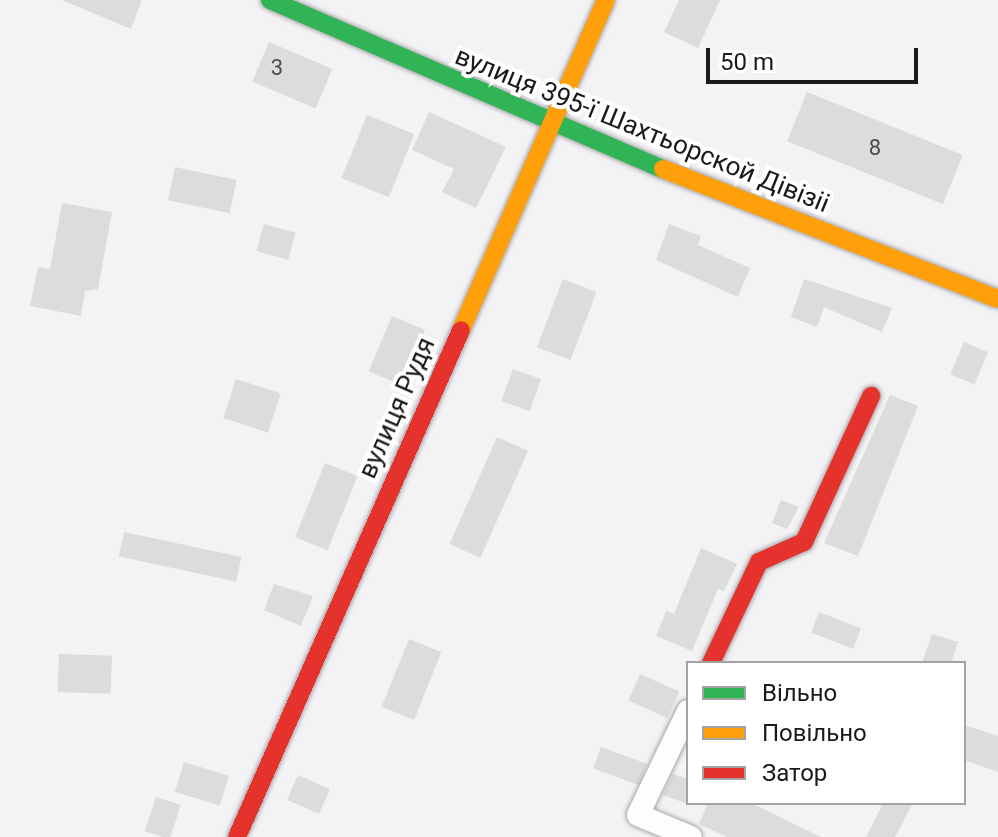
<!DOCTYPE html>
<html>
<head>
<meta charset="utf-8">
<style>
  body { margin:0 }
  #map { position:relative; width:998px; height:837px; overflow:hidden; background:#f3f2f5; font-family:Roboto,sans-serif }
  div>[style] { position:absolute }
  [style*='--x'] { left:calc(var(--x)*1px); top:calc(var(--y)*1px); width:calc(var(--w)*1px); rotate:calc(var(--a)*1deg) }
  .building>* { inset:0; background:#dcdbdd; transform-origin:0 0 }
  .roads { filter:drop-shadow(0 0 2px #a8a7aa) drop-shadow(0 0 2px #a8a7aa) }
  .street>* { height:22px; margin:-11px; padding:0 11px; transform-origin:11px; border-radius:11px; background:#fdfdfe }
  .fast>* { height:18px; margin:-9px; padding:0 9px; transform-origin:9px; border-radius:9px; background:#30b455 }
  .slow>* { height:18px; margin:-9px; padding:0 9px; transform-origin:9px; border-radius:9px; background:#ff9f0a }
  .jam>* { height:18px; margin:-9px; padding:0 9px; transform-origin:9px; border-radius:9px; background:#e5322d }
  span { translate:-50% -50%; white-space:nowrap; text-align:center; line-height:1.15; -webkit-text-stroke:8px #fff; paint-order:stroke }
  .number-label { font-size:22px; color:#4b4a4c }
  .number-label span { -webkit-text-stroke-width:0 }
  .street-label { font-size:26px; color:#19181a }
  .legend { position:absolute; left:686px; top:661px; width:280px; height:144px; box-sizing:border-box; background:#fff; border:2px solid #a3a3a3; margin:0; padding:10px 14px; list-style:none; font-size:24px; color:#19181a }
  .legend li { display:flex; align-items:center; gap:16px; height:40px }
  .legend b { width:40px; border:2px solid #a3a3a3 }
  .scale { position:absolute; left:706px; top:48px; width:212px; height:36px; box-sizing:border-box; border:4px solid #19181a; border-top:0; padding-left:10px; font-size:24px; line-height:28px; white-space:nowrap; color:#19181a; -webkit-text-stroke:6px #fff; paint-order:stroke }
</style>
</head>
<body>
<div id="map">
  <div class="building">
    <div style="clip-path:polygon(62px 0,142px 0,131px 29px)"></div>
    <div style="clip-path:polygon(679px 0,720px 0,698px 48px,664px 32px)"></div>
    <div style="left:269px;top:42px;width:69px;height:43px;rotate:23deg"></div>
    <div style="left:807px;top:92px;width:168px;height:53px;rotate:22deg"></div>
    <div style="clip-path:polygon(429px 112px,506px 147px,476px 208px,442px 192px,454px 169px,412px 150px)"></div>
    <div style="left:367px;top:115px;width:51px;height:68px;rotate:22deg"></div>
    <div style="left:175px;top:167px;width:63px;height:34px;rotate:12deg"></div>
    <div style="clip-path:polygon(62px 203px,112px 212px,98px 289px,85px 291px,81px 316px,30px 306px,38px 267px,50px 269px)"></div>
    <div style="left:264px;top:224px;width:33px;height:28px;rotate:16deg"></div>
    <div style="clip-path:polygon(669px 224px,701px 236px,698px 245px,750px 268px,738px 297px,656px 260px)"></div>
    <div style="left:563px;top:279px;width:36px;height:73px;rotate:21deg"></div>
    <div style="clip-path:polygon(804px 279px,892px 308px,882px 332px,824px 307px,817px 327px,791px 317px)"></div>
    <div style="left:392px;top:316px;width:36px;height:60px;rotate:23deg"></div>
    <div style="left:964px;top:342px;width:26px;height:35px;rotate:23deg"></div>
    <div style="left:513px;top:369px;width:30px;height:34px;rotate:20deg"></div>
    <div style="left:236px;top:379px;width:47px;height:41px;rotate:18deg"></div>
    <div style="clip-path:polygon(890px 395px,918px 406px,858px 556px,824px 543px)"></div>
    <div style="left:497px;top:437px;width:34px;height:117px;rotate:24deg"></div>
    <div style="left:325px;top:463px;width:35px;height:80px;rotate:22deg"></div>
    <div style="clip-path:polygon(781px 500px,799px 507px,787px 529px,772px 523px)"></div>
    <div style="left:124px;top:532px;width:120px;height:25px;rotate:12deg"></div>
    <div style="clip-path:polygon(701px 548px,737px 564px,724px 591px,718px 589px,692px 651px,656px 636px,666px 611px,674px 614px)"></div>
    <div style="clip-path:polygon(274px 584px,313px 596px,301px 626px,264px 610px)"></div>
    <div style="left:819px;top:612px;width:45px;height:22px;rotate:21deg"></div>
    <div style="clip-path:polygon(932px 634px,958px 642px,951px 663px,922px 663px)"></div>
    <div style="left:409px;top:639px;width:35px;height:73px;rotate:22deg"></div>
    <div style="left:59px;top:654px;width:53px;height:38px;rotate:2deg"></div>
    <div style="left:640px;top:674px;width:43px;height:29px;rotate:24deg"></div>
    <div style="clip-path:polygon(964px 725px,998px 736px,998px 772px,964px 760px)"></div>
    <div style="left:601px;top:747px;width:49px;height:23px;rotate:20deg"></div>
    <div style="left:184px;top:762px;width:47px;height:31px;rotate:17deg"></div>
    <div style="clip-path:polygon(673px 774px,688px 779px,688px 804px,663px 795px)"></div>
    <div style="left:298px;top:775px;width:35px;height:27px;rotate:24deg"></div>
    <div style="left:156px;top:797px;width:26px;height:36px;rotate:18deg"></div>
    <div style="clip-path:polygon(708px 803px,751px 803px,821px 837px,727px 837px,699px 824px)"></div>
    <div style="clip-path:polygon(883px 803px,913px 803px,895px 837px,866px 837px)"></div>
  </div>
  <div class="roads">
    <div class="street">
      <div style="--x:688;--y:711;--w:115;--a:115.7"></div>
      <div style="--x:638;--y:815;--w:57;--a:22.5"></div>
    </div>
    <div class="fast">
      <div style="--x:270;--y:0;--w:428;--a:23.3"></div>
    </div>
    <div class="slow">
      <div style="--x:663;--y:169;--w:359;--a:21.2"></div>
      <div style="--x:461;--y:330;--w:360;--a:-66.3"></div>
    </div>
    <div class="jam">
      <div style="--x:711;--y:663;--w:112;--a:-64.6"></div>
      <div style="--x:759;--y:562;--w:49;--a:-24"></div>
      <div style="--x:804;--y:542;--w:161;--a:-65.3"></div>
      <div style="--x:237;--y:837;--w:554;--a:-66.16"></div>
    </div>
  </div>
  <div class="number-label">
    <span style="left:277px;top:68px">3</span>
    <span style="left:875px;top:148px">8</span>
  </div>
  <div class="street-label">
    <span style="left:642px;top:130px;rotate:22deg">вулиця 395-ї Шахтьорской Дівізіі</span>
    <span style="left:397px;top:408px;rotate:-66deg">вулиця Рудя</span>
  </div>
  <ul class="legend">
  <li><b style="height:10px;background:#30b455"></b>Вільно</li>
  <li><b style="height:10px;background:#ff9f0a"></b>Повільно</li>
  <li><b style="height:10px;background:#e5322d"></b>Затор</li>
  </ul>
  <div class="scale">50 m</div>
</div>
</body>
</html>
